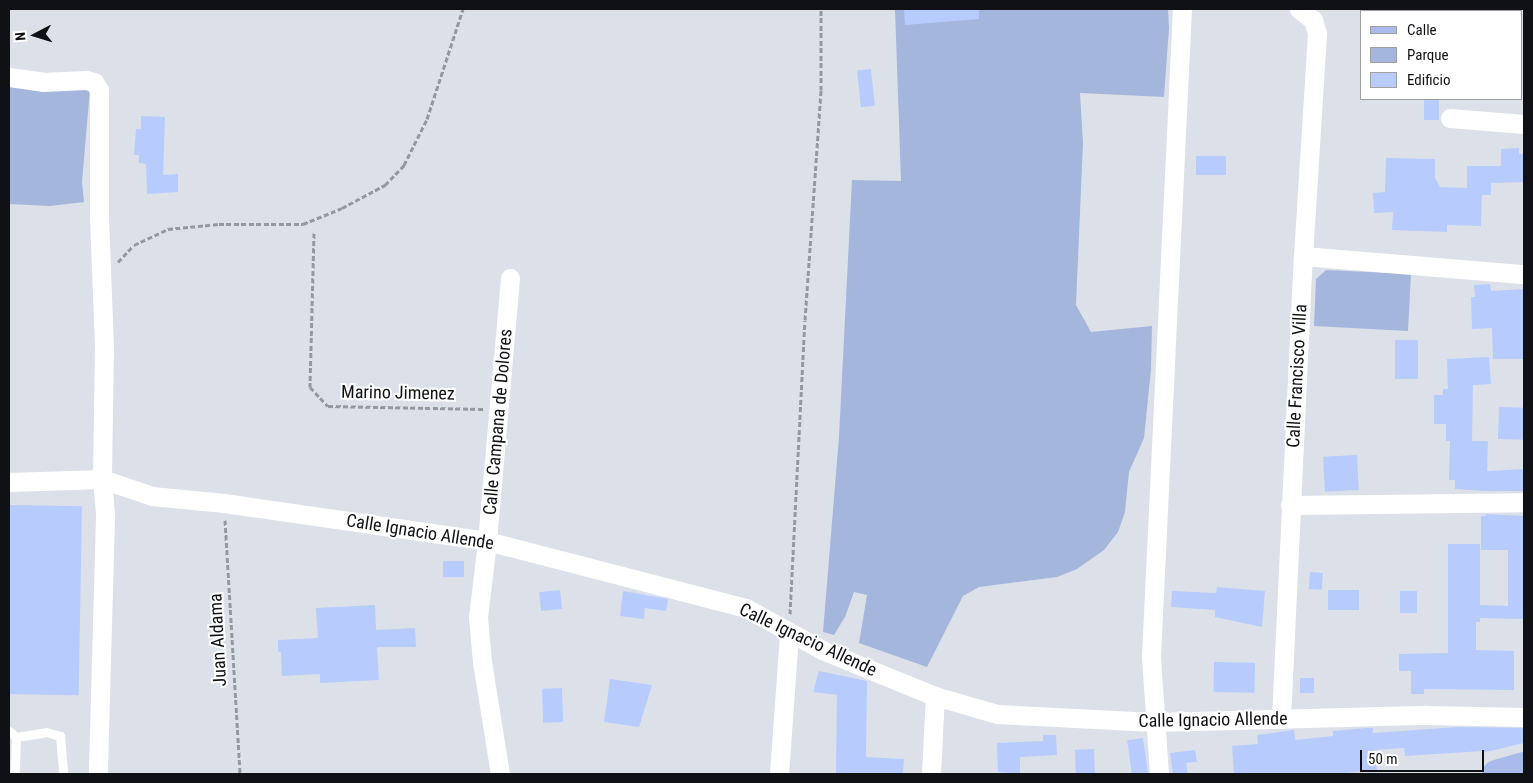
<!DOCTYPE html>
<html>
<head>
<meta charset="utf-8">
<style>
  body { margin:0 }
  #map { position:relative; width:1533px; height:783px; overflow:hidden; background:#dce0e9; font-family:"Roboto Condensed",sans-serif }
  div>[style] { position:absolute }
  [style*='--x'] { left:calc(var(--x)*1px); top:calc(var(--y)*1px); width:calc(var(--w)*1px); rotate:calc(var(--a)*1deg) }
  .green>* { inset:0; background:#a5b6dd }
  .building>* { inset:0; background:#b7ccfc; transform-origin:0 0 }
  .path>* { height:3px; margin-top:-1.5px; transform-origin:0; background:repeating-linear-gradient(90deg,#94989f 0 5px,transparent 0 7.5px) }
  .service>* { height:9px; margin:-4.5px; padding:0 4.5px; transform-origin:4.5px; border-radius:4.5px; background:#fff }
  .minor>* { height:19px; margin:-9.5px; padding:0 9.5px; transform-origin:9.5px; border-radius:9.5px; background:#fff }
  .primary>* { height:28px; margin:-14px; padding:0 14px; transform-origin:14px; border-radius:14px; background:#a9bbeb }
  span { translate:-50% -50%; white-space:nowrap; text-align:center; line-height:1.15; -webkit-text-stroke:4px #fff; paint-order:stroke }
  .street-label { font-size:18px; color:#0f1114 }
  .frame { position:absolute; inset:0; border:10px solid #0f1114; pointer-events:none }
  .legend { position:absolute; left:1360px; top:10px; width:162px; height:90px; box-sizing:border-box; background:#fff; border:1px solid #9fa0a1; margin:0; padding:6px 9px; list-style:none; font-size:15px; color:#0f1114 }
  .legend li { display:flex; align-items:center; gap:10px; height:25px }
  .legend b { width:25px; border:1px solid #9fa0a1 }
  .north { position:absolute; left:10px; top:10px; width:50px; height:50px; -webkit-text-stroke:4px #fff; paint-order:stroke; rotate:265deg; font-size:14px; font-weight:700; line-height:20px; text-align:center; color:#0f1114 }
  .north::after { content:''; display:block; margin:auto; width:18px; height:22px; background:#0f1114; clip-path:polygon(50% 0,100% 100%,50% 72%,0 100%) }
  .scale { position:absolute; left:1360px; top:750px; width:124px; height:22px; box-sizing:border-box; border:2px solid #0f1114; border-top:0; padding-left:6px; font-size:15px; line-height:18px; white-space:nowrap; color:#0f1114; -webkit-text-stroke:4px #fff; paint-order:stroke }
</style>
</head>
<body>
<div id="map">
  <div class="green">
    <div style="clip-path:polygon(895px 9px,1168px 9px,1169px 28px,1164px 97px,1080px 93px,1083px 143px,1076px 305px,1091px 332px,1152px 326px,1151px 369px,1144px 438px,1129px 472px,1125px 512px,1118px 532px,1104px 550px,1077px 569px,1057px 577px,979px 587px,963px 596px,927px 667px,859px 643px,867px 595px,854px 592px,845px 617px,834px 635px,823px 632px,839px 437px,852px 180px,901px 181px)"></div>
    <div style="clip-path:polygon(9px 84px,90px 89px,82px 182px,84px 202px,50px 206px,9px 204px)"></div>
    <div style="clip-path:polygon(1326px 270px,1411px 274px,1408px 331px,1314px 326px,1316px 279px)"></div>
  </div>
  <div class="building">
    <div style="clip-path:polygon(904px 9px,979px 9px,979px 19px,905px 25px)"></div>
    <div style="left:871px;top:69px;width:37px;height:14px;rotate:84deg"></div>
    <div style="left:1424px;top:99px;width:15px;height:21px"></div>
    <div style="clip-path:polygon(141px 116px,165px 117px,163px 175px,178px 174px,178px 192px,147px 194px,146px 164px,139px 163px,139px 155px,134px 155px,136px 129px,141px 129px)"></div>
    <div style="clip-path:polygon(1519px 148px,1519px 154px,1524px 154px,1524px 182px,1491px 183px,1491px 195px,1482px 195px,1481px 226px,1447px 225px,1447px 232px,1392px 230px,1393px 212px,1374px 213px,1373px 193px,1385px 192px,1386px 158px,1435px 159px,1435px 178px,1440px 187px,1467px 188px,1467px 166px,1501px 166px,1501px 149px)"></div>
    <div style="left:1196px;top:156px;width:30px;height:19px"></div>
    <div style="clip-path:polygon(1490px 284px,1491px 291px,1524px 289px,1524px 359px,1493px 359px,1492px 328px,1472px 329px,1471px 297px,1475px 297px,1474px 285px)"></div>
    <div style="left:1395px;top:340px;width:23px;height:39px"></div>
    <div style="clip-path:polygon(1489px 357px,1491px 384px,1473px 385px,1472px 441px,1488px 441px,1487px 471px,1524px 469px,1524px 491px,1485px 491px,1455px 489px,1455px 480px,1449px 480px,1450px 441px,1446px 441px,1446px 424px,1434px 424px,1434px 395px,1443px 395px,1443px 389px,1448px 389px,1447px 359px)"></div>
    <div style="left:1499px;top:407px;width:25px;height:32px;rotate:2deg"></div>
    <div style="left:1357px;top:455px;width:35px;height:34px;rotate:87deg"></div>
    <div style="left:9px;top:505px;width:73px;height:189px;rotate:1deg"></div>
    <div style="clip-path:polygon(1486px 514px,1524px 516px,1524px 619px,1480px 618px,1480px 622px,1476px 622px,1476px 650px,1514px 651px,1514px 690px,1424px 689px,1424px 694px,1411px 694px,1411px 671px,1399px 671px,1399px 654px,1448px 653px,1448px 544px,1480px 544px,1480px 605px,1508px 606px,1508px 550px,1481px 550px,1481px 516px,1486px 516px)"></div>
    <div style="left:443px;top:561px;width:21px;height:16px"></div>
    <div style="left:1310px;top:572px;width:13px;height:17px;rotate:4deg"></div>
    <div style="clip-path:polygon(1217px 587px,1265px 591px,1262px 627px,1215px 617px,1215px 610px,1171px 607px,1172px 591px,1216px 593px)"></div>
    <div style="left:560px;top:590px;width:19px;height:21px;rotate:84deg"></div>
    <div style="left:1328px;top:590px;width:31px;height:20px"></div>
    <div style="clip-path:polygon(623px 591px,668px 599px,666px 611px,645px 608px,644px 619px,620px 616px)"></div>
    <div style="left:1400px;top:591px;width:17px;height:22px"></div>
    <div style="clip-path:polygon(375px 605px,376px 630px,415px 628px,416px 647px,377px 647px,379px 680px,320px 683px,320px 674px,282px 676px,281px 652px,278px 652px,278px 640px,318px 638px,316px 608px)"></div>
    <div style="left:1214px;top:662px;width:41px;height:30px;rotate:1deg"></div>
    <div style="clip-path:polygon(819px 671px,867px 681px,866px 757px,904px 759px,903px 774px,836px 774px,837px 695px,813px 692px)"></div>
    <div style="left:1300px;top:678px;width:14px;height:15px"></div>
    <div style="clip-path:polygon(610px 679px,652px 685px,639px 727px,604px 722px)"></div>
    <div style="left:562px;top:688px;width:34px;height:20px;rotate:88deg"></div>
    <div style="clip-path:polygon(1458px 727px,1524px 728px,1524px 743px,1482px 753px,1482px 751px,1405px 756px,1404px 748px,1375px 750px,1377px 770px,1333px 774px,1234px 774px,1232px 746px,1258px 744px,1257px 735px,1294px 730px,1295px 740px,1333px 736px,1333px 731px,1366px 728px,1373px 728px,1373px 733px)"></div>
    <div style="clip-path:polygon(1043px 735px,1056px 735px,1057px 755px,1020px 757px,1020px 774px,998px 772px,997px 743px,1043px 741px)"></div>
    <div style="left:1143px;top:738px;width:36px;height:16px;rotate:82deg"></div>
    <div style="left:1094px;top:749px;width:25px;height:19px;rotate:88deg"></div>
    <div style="clip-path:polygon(1195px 750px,1197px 762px,1186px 763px,1188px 774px,1173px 774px,1170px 753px)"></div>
  </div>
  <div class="path">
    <div style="--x:314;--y:233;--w:154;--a:91.5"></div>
    <div style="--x:310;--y:387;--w:26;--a:47"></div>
    <div style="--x:328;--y:406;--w:155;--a:1.1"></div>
    <div style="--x:118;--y:262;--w:23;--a:-47"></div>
    <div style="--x:134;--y:245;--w:38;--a:-25"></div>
    <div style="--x:168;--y:229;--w:51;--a:-5.6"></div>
    <div style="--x:219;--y:224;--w:84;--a:0"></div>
    <div style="--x:303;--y:224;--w:42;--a:-22.3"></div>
    <div style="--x:342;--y:208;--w:49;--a:-28.1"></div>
    <div style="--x:385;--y:185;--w:28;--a:-46"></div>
    <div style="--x:404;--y:165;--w:51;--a:-63.4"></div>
    <div style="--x:427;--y:119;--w:116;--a:-71.9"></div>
    <div style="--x:225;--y:520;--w:254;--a:86.6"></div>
    <div style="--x:790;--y:614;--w:294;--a:-87.1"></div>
    <div style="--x:805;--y:320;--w:231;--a:-86"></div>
    <div style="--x:821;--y:90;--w:81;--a:-90"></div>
  </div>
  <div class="service">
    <div style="--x:9;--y:731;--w:9;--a:41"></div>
    <div style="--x:16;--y:737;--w:37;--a:92"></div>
    <div style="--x:16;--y:737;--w:30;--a:-9"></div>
    <div style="--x:46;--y:732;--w:15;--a:16"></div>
    <div style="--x:60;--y:736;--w:38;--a:85"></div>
  </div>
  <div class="minor">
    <div style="--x:9;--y:77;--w:34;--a:8"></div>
    <div style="--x:43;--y:82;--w:43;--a:-2.7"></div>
    <div style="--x:86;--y:80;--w:8;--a:14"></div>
    <div style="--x:94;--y:82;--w:9;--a:58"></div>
    <div style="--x:99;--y:90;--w:127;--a:90"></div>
    <div style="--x:99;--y:217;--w:129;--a:87.8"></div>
    <div style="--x:104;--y:346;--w:133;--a:90.9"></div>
    <div style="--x:102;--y:479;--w:38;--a:85"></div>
    <div style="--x:105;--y:517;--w:257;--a:91.6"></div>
    <div style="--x:1450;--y:118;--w:74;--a:4.6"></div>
    <div style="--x:1303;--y:256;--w:222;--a:4.7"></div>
    <div style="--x:9;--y:482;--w:93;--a:-1.8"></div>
    <div style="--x:102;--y:479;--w:53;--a:18.8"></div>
    <div style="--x:152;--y:496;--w:72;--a:5.6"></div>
    <div style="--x:224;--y:503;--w:266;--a:8.2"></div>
    <div style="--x:487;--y:541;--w:268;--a:14.5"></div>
    <div style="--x:746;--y:608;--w:87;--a:28.9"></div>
    <div style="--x:822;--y:650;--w:122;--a:22.2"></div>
    <div style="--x:935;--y:696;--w:65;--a:16.2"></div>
    <div style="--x:997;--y:714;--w:157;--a:2.9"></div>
    <div style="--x:1154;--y:722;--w:273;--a:-1.5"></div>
    <div style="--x:1427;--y:715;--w:97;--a:1.2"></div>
    <div style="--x:1290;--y:505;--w:234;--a:-0.7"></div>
    <div style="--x:1281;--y:719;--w:464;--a:-87.3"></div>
    <div style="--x:1303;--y:256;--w:223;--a:-86.4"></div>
    <div style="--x:1317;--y:33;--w:14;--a:-107"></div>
    <div style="--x:1313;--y:20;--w:18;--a:-142"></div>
    <div style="--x:500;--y:774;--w:113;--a:-99.1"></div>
    <div style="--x:482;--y:662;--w:45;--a:-95.1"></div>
    <div style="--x:478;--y:617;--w:77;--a:-83.2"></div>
    <div style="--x:487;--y:541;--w:264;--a:-85"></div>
    <div style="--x:779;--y:774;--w:141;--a:-85.9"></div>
    <div style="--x:931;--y:774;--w:78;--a:-87.1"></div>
    <div style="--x:1159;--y:774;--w:118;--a:-93.9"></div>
    <div style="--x:1151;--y:656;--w:648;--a:-87.26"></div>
  </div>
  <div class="primary">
    <div style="--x:1496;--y:774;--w:29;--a:-16"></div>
  </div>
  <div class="street-label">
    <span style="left:1297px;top:376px;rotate:-87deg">Calle Francisco Villa</span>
    <span style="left:398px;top:393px;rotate:1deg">Marino Jimenez</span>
    <span style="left:498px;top:422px;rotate:-85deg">Calle Campana de Dolores</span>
    <span style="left:420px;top:532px;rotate:9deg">Calle Ignacio Allende</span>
    <span style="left:218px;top:640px;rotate:-93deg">Juan Aldama</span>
    <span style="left:808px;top:640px;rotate:25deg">Calle Ignacio Allende</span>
    <span style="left:1213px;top:720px;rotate:-1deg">Calle Ignacio Allende</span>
  </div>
  <div class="frame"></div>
  <ul class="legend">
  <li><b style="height:6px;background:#a9bbeb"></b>Calle</li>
  <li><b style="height:14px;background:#a5b6dd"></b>Parque</li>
  <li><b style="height:14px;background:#b7ccfc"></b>Edificio</li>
  </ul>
  <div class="north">N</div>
  <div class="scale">50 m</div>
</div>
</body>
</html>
